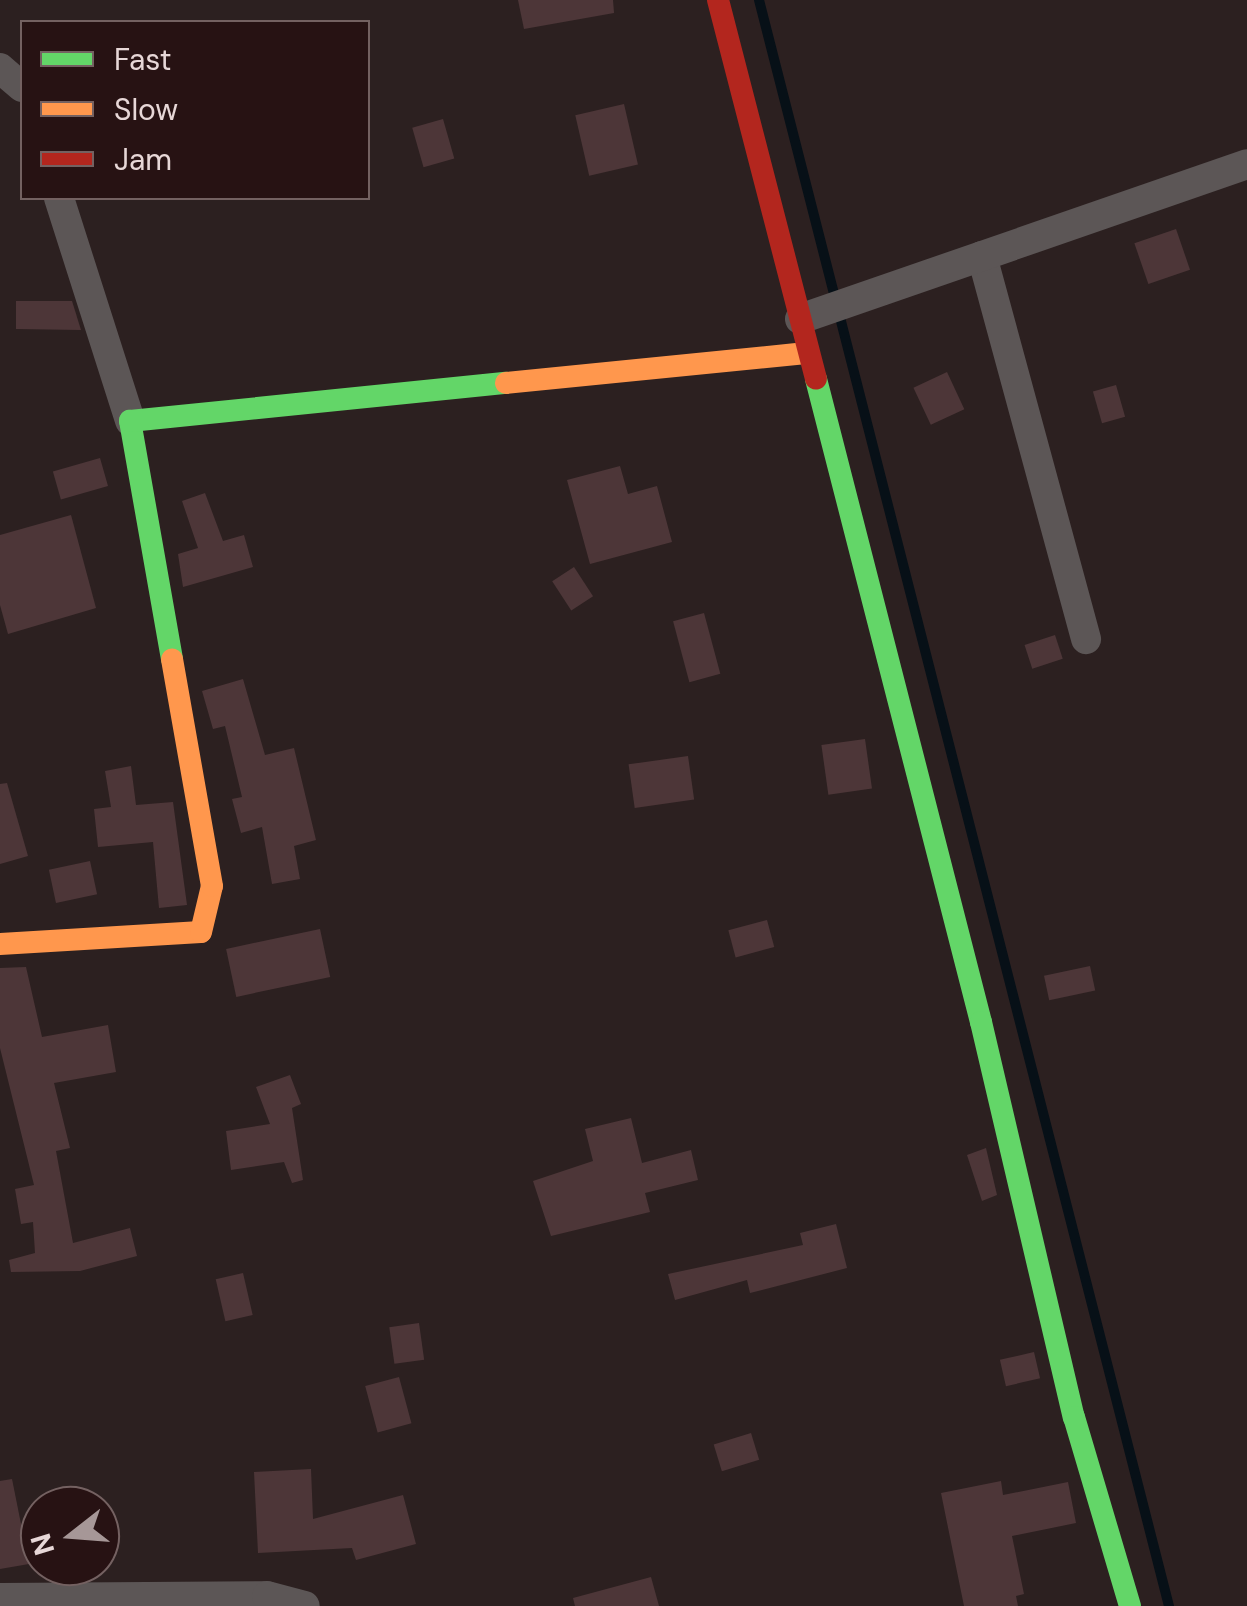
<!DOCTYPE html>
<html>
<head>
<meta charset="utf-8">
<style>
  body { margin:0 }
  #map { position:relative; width:1247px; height:1606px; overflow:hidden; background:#2c2020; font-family:"DM Sans",sans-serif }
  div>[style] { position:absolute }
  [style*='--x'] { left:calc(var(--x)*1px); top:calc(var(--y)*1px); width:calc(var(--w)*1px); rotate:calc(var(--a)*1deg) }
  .stream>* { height:10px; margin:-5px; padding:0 5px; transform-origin:5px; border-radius:5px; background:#071017 }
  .building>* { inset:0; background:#4d3638; transform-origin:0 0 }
  .street>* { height:30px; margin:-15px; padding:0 15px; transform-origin:15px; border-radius:15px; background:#5c5656 }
  .fast>* { height:22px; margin:-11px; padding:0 11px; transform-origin:11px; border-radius:11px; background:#63d668 }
  .slow>* { height:22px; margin:-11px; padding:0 11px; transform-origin:11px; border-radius:11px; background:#ff974d }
  .jam>* { height:22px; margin:-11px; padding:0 11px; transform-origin:11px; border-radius:11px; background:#b3261e }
  span { translate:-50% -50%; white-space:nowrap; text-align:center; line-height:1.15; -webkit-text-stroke:10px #271213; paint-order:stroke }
  .legend { position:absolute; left:20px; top:20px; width:350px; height:180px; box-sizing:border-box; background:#271213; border:2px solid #746161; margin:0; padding:12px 18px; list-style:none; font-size:30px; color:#e7d7d7 }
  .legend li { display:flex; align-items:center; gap:20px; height:50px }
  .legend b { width:50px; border:2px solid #746161 }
  .north { position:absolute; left:20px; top:1486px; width:100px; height:100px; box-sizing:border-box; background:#271213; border:2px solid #746161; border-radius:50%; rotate:253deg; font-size:28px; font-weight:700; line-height:40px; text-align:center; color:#e7d7d7 }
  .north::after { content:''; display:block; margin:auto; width:35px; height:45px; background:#a69797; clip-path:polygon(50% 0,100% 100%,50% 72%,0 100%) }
</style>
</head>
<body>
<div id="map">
  <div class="stream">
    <div style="--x:759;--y:0;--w:1658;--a:75.68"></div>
  </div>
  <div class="building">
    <div style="clip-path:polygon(518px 0,613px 0,614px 13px,524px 29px)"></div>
    <div style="left:624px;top:104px;width:62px;height:50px;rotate:77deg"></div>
    <div style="left:443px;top:119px;width:41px;height:32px;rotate:74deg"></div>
    <div style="left:1176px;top:229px;width:43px;height:44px;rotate:71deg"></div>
    <div style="clip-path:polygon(16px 301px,72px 301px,81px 330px,16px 329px)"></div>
    <div style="left:947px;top:372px;width:41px;height:37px;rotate:65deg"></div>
    <div style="left:1116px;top:385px;width:33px;height:24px;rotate:74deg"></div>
    <div style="left:100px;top:458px;width:29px;height:49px;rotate:74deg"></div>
    <div style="clip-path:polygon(620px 466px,628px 494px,657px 486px,672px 542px,590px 564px,567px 480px)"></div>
    <div style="clip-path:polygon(205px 493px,223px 541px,244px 535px,253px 567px,183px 587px,178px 554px,198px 548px,182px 501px)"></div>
    <div style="clip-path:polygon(71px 515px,96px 608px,8px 634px,0 605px,0 535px)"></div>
    <div style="left:574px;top:567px;width:35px;height:26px;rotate:57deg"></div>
    <div style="left:704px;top:613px;width:63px;height:32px;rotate:75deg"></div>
    <div style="left:1055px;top:635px;width:25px;height:32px;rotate:72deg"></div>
    <div style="clip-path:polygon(243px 679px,265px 755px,294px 748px,316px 840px,294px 846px,300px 879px,272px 884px,262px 827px,241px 833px,232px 799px,242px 797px,225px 726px,213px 729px,202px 691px)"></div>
    <div style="left:865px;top:739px;width:50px;height:44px;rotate:82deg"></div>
    <div style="left:688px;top:756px;width:44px;height:60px;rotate:82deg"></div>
    <div style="clip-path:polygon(131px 766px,136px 805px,173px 802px,187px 905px,159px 908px,153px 842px,98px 847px,94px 809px,111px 807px,105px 771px)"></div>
    <div style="clip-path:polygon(7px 783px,28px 856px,0 864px,0 784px)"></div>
    <div style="left:90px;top:861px;width:34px;height:42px;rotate:78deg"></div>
    <div style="left:767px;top:920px;width:28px;height:40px;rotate:75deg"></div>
    <div style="left:320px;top:929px;width:49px;height:96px;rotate:78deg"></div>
    <div style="left:1090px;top:966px;width:25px;height:47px;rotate:78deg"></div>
    <div style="clip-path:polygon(26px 967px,42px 1037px,108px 1025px,116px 1072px,54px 1083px,70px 1148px,56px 1151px,73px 1243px,130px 1228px,137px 1256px,80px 1271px,11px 1272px,9px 1260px,35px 1253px,33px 1222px,21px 1224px,15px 1189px,34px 1185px,0 1048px,0 968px)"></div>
    <div style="clip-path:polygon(290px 1075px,301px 1104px,292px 1108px,303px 1180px,292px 1183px,284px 1162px,231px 1170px,226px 1131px,270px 1124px,256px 1087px)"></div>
    <div style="clip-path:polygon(631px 1118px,642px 1163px,691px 1150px,698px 1180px,645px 1193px,650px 1212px,551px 1236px,533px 1181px,593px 1161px,585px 1129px)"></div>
    <div style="clip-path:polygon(986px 1148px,997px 1195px,982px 1201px,967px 1155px)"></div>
    <div style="clip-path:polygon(836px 1224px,847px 1268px,750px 1293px,747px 1280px,675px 1300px,668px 1274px,803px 1245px,800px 1233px)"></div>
    <div style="left:243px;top:1273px;width:43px;height:28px;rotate:77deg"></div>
    <div style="left:419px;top:1323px;width:37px;height:30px;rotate:82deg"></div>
    <div style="left:1034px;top:1352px;width:27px;height:35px;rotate:77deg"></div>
    <div style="left:399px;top:1377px;width:48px;height:35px;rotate:75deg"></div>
    <div style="left:751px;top:1433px;width:28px;height:39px;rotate:73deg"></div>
    <div style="clip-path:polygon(311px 1469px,313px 1519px,403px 1495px,416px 1544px,356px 1560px,352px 1548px,258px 1553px,254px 1472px)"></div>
    <div style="clip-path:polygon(12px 1479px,29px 1564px,0 1569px,0 1481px)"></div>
    <div style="clip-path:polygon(1001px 1481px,1003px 1495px,1068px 1482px,1076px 1523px,1012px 1536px,1024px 1594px,1016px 1596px,1018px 1606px,964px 1606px,941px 1493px)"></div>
    <div style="clip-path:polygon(651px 1577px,659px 1606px,575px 1606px,573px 1598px)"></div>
  </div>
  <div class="street">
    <div style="--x:0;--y:68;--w:29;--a:41"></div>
    <div style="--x:59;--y:198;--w:234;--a:72.3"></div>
    <div style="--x:982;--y:256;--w:397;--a:74.8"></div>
    <div style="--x:800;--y:319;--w:473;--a:-19.1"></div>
    <div style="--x:0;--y:1598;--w:267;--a:-0.4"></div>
    <div style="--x:267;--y:1596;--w:39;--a:15"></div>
  </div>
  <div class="fast">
    <div style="--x:816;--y:379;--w:664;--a:75.61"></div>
    <div style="--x:981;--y:1022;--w:406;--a:76.8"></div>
    <div style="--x:1074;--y:1417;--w:197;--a:73.5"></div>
    <div style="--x:172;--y:659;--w:242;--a:-100"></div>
    <div style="--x:130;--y:421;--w:378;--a:-5.8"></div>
  </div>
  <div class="slow">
    <div style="--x:506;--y:383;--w:304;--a:-5.7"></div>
    <div style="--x:0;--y:944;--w:201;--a:-3.4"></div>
    <div style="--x:201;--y:932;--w:47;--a:-76.6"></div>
    <div style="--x:212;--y:886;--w:230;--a:-100"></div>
  </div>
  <div class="jam">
    <div style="--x:718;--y:0;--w:391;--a:75.5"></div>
  </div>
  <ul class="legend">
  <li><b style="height:12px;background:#63d668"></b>Fast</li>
  <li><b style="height:12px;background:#ff974d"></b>Slow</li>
  <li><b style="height:12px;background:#b3261e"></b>Jam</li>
  </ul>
  <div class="north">N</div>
</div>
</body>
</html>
